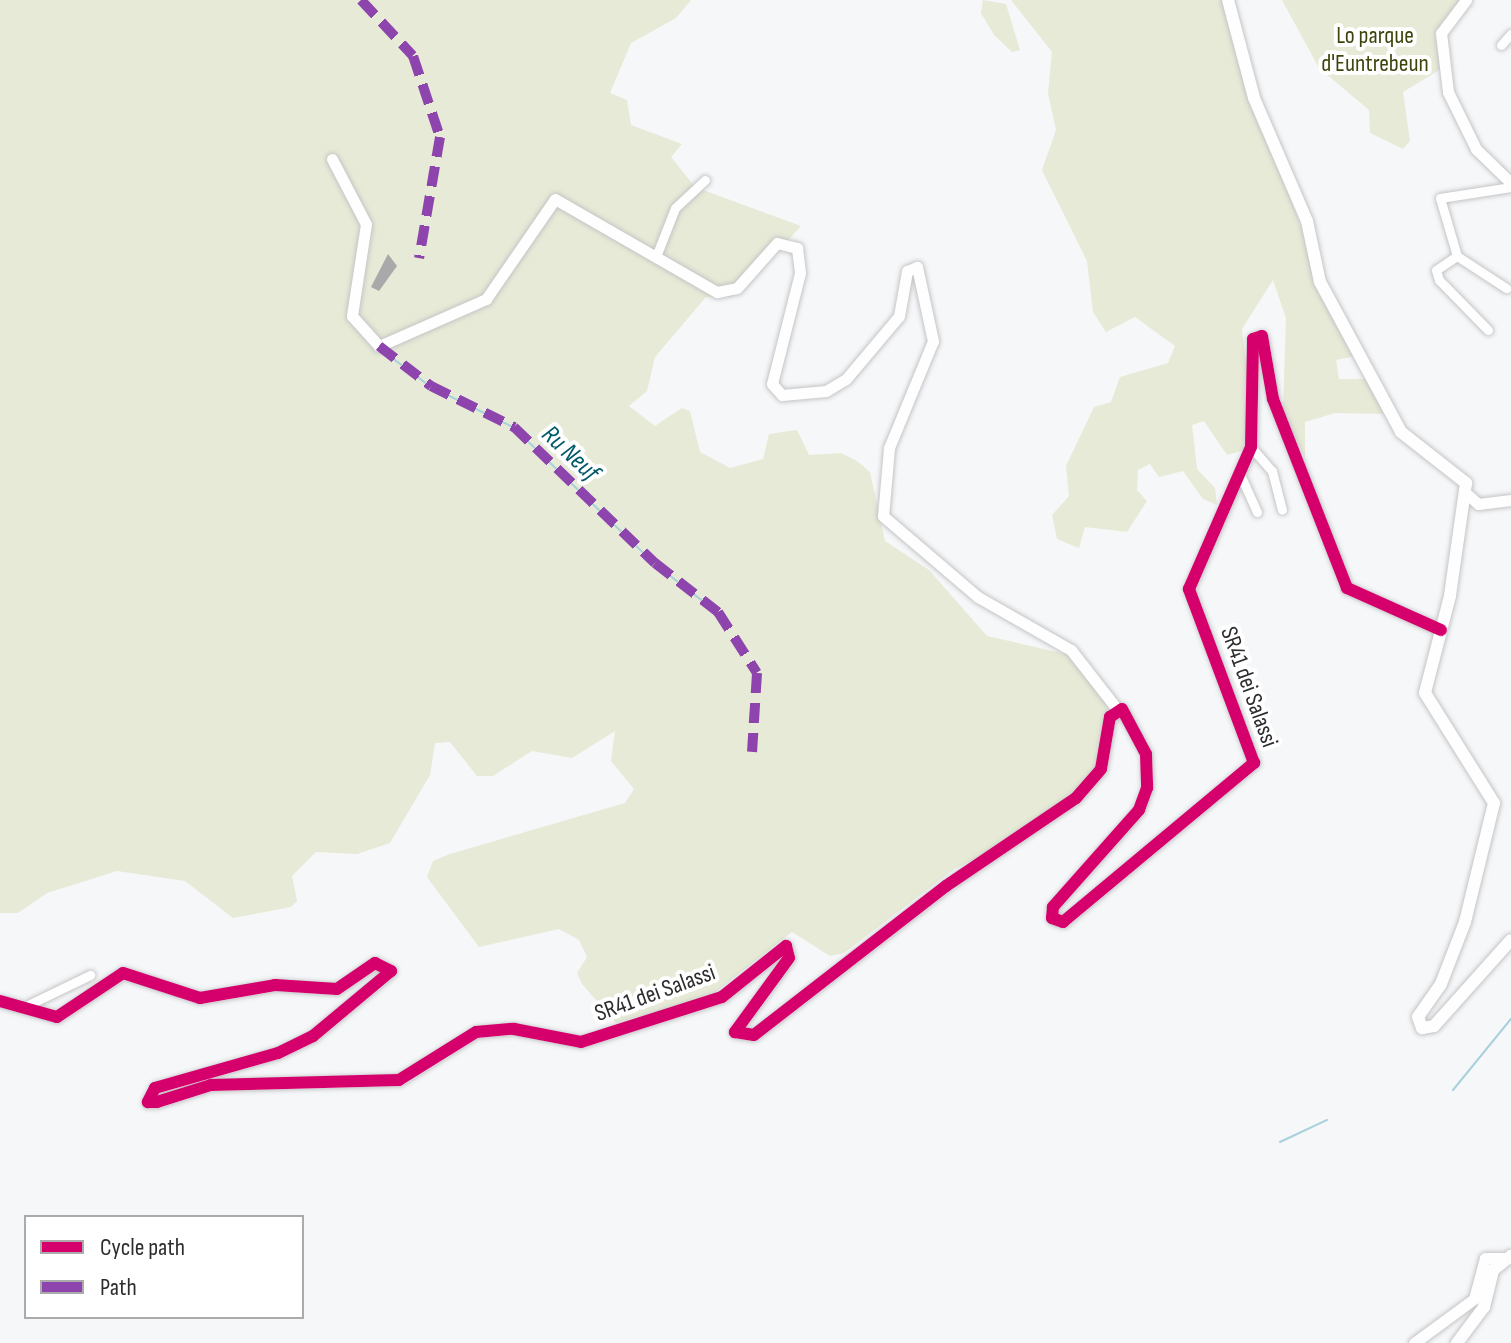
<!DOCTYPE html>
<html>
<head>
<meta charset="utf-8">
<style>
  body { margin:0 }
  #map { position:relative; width:1511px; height:1343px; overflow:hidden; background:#f6f7f9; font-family:"Sofia Sans Condensed",sans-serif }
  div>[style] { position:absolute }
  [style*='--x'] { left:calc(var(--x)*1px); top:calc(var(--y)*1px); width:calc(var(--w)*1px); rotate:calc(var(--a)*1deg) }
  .green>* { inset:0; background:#e6ead6 }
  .stream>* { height:2px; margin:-1px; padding:0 1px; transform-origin:1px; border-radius:1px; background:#a7d1dc }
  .building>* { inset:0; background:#a9a9aa }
  .roads { filter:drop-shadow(0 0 2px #c4c5c6) drop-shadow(0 0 2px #c4c5c6) }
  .minor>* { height:9px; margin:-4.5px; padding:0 4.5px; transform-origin:4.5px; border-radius:4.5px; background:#fefefe }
  .tertiary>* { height:11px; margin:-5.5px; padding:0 5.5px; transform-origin:5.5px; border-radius:5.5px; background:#fefefe }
  .secondary>* { height:12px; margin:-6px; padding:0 6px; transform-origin:6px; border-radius:6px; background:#fefefe }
  .quiet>* { height:10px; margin-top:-5px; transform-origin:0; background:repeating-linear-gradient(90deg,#8e44ad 0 20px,transparent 0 30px) }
  .cycleway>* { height:12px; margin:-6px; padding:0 6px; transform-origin:6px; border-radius:6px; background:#d6006c }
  span { translate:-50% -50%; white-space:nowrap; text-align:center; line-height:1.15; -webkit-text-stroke:8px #fff; paint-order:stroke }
  .park-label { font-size:24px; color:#3e440c }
  .street-label { font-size:24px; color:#2c2d2e }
  .water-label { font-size:26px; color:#015a6a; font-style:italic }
  .legend { position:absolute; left:24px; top:1215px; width:280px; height:104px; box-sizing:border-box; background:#fff; border:2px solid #ababab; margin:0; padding:10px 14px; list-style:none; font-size:24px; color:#2c2d2e }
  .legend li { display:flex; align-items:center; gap:16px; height:40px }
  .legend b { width:40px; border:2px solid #ababab }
</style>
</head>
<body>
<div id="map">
  <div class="green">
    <div style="clip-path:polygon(0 0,691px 0,676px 18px,631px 43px,610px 93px,627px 100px,631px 125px,682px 144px,671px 157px,695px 187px,801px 226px,745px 288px,731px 297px,706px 297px,655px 357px,647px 391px,629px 406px,655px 426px,682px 408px,690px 411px,700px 452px,730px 468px,763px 459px,769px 434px,797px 430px,809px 455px,841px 453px,857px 461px,870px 472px,885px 541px,929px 570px,987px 636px,1070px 655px,1108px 701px,1103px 756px,1093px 771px,1067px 800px,993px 851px,954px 869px,844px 953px,830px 956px,792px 932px,709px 997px,616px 1023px,582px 984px,577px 973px,587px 957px,579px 940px,559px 929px,479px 947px,427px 877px,433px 861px,450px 854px,625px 803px,634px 789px,611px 761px,615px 731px,572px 758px,532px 751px,493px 776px,477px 776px,450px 742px,435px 743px,430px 775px,390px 843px,357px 854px,316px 852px,292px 876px,297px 901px,291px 907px,233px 918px,185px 881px,117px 871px,47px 893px,18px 913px,0 913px)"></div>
    <div style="clip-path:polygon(983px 0,1006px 4px,1020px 50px,1012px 52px,994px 35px,981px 13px)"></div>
    <div style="clip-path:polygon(1011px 0,1224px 0,1310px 254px,1360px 355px,1336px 360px,1339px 379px,1373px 379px,1392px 414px,1335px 413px,1305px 422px,1305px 458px,1283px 412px,1286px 318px,1273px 280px,1242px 329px,1249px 387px,1244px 450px,1227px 455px,1204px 421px,1192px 425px,1197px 469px,1215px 488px,1217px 505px,1203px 499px,1183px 471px,1159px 477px,1150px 464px,1138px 470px,1137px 490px,1147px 501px,1127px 532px,1085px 527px,1079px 548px,1057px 539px,1052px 515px,1069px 496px,1066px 466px,1094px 407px,1111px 402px,1120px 377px,1168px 363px,1175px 346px,1135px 317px,1106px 332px,1093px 312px,1087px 261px,1042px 170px,1056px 130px,1048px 93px,1052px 52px)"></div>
    <div style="clip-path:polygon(1282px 0,1462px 0,1435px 33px,1441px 69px,1403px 92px,1410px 141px,1403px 149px,1370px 133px,1369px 110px,1319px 68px)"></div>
  </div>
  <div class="stream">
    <div style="--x:380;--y:349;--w:64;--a:36.7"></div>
    <div style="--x:431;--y:387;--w:91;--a:26"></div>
    <div style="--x:513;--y:427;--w:197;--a:44"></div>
    <div style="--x:655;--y:564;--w:80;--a:37.9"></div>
    <div style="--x:1453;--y:1090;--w:92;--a:-50.8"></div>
    <div style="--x:1280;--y:1142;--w:52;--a:-25.1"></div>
  </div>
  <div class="building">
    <div style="clip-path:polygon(388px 254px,397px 266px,379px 291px,371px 287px)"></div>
  </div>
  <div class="roads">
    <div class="minor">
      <div style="--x:1501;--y:45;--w:15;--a:-48"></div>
      <div style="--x:657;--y:254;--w:49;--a:-68.6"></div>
      <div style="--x:675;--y:208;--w:41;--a:-43"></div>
      <div style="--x:1457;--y:256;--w:59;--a:33.1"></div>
      <div style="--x:1488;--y:330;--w:70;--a:-134.4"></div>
      <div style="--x:1439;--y:280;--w:10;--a:-107"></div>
      <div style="--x:1436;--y:270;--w:25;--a:-34"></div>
      <div style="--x:1457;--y:256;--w:60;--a:-106.3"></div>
      <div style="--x:1440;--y:198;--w:72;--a:-8.8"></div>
      <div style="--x:1251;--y:447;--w:32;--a:49"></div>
      <div style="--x:1272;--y:471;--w:40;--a:75.6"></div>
      <div style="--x:1239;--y:472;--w:44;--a:65.8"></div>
      <div style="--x:30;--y:1004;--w:67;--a:-25.8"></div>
    </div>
    <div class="tertiary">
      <div style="--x:1466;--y:0;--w:41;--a:127.1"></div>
      <div style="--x:1441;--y:33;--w:59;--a:83.2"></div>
      <div style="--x:1448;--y:92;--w:64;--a:63.8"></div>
      <div style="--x:1476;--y:149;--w:49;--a:44.2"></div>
      <div style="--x:332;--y:159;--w:73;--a:62.4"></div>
      <div style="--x:366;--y:224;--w:93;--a:98.7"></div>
      <div style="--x:352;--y:316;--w:40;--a:48"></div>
      <div style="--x:379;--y:346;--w:117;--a:-23.7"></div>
      <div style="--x:486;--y:299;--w:121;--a:-55.4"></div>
      <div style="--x:555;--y:199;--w:187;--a:29.9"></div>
      <div style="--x:717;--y:292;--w:20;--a:-11"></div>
      <div style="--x:737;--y:288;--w:60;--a:-48.4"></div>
      <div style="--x:777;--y:243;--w:21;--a:14"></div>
      <div style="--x:797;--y:248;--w:25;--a:83"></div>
      <div style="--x:800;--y:273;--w:114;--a:104.2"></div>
      <div style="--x:772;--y:384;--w:15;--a:48"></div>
      <div style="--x:782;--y:395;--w:44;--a:-5.2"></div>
      <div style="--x:826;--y:391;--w:23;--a:-31"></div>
      <div style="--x:846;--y:379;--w:82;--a:-49.9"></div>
      <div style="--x:899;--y:316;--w:46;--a:-79.9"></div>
      <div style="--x:907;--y:271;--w:11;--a:-22"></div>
      <div style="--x:917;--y:267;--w:76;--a:77.8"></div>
      <div style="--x:933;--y:341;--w:116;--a:112.4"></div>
      <div style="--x:889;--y:448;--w:68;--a:95"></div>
      <div style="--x:883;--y:516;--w:125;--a:40.5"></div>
      <div style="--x:978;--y:597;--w:107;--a:29.7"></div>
      <div style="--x:1071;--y:650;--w:75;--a:52.1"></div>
      <div style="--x:1467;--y:494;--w:15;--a:42"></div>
      <div style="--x:1478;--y:504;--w:33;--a:-7"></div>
      <div style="--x:0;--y:1001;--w:59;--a:15.7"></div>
      <div style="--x:57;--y:1017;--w:79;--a:-33.7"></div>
      <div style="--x:123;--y:973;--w:81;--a:18"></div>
      <div style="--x:200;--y:998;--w:76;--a:-9.8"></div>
      <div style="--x:275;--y:985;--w:62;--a:3.7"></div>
      <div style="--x:337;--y:989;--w:46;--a:-34.4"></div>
      <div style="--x:375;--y:963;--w:18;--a:27"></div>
      <div style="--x:391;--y:971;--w:102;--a:140.2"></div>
      <div style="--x:313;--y:1036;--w:39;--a:154"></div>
      <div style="--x:278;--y:1053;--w:128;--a:164.1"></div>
      <div style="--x:155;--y:1088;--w:16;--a:117"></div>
      <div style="--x:148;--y:1102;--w:9;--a:0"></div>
      <div style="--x:157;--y:1102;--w:57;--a:-17.5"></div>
      <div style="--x:211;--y:1085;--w:188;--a:-1.5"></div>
      <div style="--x:399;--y:1080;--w:91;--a:-31.9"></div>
      <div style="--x:476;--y:1032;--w:38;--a:-5"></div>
      <div style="--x:514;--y:1029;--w:68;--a:11"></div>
      <div style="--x:581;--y:1042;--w:148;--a:-17.7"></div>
      <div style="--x:722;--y:997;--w:82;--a:-38.6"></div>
      <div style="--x:786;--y:946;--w:12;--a:76"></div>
      <div style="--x:789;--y:958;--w:92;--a:126.1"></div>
      <div style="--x:735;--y:1032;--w:19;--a:9"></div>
      <div style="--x:754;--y:1035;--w:243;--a:-37.8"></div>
      <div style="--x:946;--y:886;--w:157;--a:-34.1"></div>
      <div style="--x:1076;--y:798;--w:38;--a:-49"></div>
      <div style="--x:1101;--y:769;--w:53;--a:-80.2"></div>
      <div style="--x:1110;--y:717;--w:14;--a:-34"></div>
      <div style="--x:1122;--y:709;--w:51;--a:61.9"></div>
      <div style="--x:1146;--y:754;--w:34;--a:88"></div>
      <div style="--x:1147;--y:788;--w:23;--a:110"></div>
      <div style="--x:1139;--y:810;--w:130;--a:131.6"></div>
      <div style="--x:1053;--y:907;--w:11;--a:95"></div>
      <div style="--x:1052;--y:918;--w:12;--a:20"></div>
      <div style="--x:1063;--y:922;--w:249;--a:-39.8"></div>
      <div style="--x:1254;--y:763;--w:186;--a:-110.5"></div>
      <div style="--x:1189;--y:589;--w:155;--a:-66.4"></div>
      <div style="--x:1251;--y:447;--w:108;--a:-88.9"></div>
      <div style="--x:1253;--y:339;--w:9;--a:-18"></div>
      <div style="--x:1262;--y:336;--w:64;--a:80.1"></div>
      <div style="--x:1273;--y:399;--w:203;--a:68.6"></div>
      <div style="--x:1347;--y:588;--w:103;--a:24.1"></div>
      <div style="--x:1414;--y:1343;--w:74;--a:-36.3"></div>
      <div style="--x:1474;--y:1299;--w:42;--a:-75"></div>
      <div style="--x:1485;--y:1258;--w:22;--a:0"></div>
    </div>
    <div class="secondary">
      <div style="--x:1228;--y:0;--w:101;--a:75.1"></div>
      <div style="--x:1254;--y:98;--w:134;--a:66.7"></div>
      <div style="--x:1307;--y:221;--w:62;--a:78"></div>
      <div style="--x:1320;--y:282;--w:170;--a:61.6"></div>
      <div style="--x:1401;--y:432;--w:83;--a:38.1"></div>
      <div style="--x:1466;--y:483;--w:114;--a:98.1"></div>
      <div style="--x:1450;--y:596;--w:100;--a:104.5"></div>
      <div style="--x:1425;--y:693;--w:130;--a:57.9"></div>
      <div style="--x:1494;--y:803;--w:122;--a:103.7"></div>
      <div style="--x:1465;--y:922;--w:66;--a:111.2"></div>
      <div style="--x:1441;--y:984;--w:40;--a:124.9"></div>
      <div style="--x:1418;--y:1017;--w:12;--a:70"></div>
      <div style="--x:1422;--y:1028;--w:12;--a:-9"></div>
      <div style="--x:1434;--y:1026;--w:115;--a:-48.2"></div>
      <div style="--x:1457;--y:1343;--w:45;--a:-53.1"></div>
      <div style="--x:1484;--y:1307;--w:38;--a:-76"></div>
      <div style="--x:1493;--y:1270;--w:23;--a:-38"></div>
    </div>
  </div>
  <div class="quiet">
    <div style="--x:361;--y:0;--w:76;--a:47.1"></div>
    <div style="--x:413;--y:56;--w:85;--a:71.6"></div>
    <div style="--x:440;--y:137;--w:123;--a:99.8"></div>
    <div style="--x:379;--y:346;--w:66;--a:37.6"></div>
    <div style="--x:431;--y:386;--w:93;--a:26.3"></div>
    <div style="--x:514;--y:427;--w:196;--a:44"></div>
    <div style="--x:655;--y:563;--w:80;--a:37.9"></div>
    <div style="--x:718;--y:612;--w:72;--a:57.4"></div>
    <div style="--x:757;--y:673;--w:79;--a:93.6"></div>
  </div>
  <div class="cycleway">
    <div style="--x:0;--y:1001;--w:59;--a:15.7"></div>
    <div style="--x:57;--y:1017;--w:79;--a:-33.7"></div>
    <div style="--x:123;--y:973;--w:81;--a:18"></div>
    <div style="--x:200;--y:998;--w:76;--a:-9.8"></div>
    <div style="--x:275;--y:985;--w:62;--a:3.7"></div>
    <div style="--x:337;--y:989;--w:46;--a:-34.4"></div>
    <div style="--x:375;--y:963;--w:18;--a:27"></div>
    <div style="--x:391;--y:971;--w:102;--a:140.2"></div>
    <div style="--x:313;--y:1036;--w:39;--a:154"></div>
    <div style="--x:278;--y:1053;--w:128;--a:164.1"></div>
    <div style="--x:155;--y:1088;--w:16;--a:117"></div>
    <div style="--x:148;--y:1102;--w:9;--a:0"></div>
    <div style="--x:157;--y:1102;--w:57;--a:-17.5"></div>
    <div style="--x:211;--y:1085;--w:188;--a:-1.5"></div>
    <div style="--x:399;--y:1080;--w:91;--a:-31.9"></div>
    <div style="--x:476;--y:1032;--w:38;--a:-5"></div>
    <div style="--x:514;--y:1029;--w:68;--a:11"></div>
    <div style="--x:581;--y:1042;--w:148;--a:-17.7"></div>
    <div style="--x:722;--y:997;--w:82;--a:-38.6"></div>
    <div style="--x:786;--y:946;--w:12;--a:76"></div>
    <div style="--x:789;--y:958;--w:92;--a:126.1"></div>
    <div style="--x:735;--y:1032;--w:19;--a:9"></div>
    <div style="--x:754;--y:1035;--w:243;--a:-37.8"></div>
    <div style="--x:946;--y:886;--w:157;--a:-34.1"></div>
    <div style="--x:1076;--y:798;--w:38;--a:-49"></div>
    <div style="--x:1101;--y:769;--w:53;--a:-80.2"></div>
    <div style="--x:1110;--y:717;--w:14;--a:-34"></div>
    <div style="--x:1122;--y:709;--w:51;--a:61.9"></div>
    <div style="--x:1146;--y:754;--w:34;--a:88"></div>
    <div style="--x:1147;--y:788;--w:23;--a:110"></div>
    <div style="--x:1139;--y:810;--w:130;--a:131.6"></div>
    <div style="--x:1053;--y:907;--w:11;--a:95"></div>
    <div style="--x:1052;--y:918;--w:12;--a:20"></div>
    <div style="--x:1063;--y:922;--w:249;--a:-39.8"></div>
    <div style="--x:1254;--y:763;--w:186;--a:-110.5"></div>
    <div style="--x:1189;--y:589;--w:155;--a:-66.4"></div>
    <div style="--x:1251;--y:447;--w:108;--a:-88.9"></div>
    <div style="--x:1253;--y:339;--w:9;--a:-18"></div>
    <div style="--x:1262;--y:336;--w:64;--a:80.1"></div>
    <div style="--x:1273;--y:399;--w:203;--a:68.6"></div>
    <div style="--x:1347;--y:588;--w:103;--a:24.1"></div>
  </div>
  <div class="park-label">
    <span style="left:1375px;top:50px">Lo parque<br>d'Euntrebeun</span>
  </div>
  <div class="street-label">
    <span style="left:1249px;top:687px;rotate:70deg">SR41 dei Salassi</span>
    <span style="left:655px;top:993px;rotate:-20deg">SR41 dei Salassi</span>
  </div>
  <div class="water-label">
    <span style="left:570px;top:454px;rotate:43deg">Ru Neuf</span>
  </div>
  <ul class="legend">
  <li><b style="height:10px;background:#d6006c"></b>Cycle path</li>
  <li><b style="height:10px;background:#8e44ad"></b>Path</li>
  </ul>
</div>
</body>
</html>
